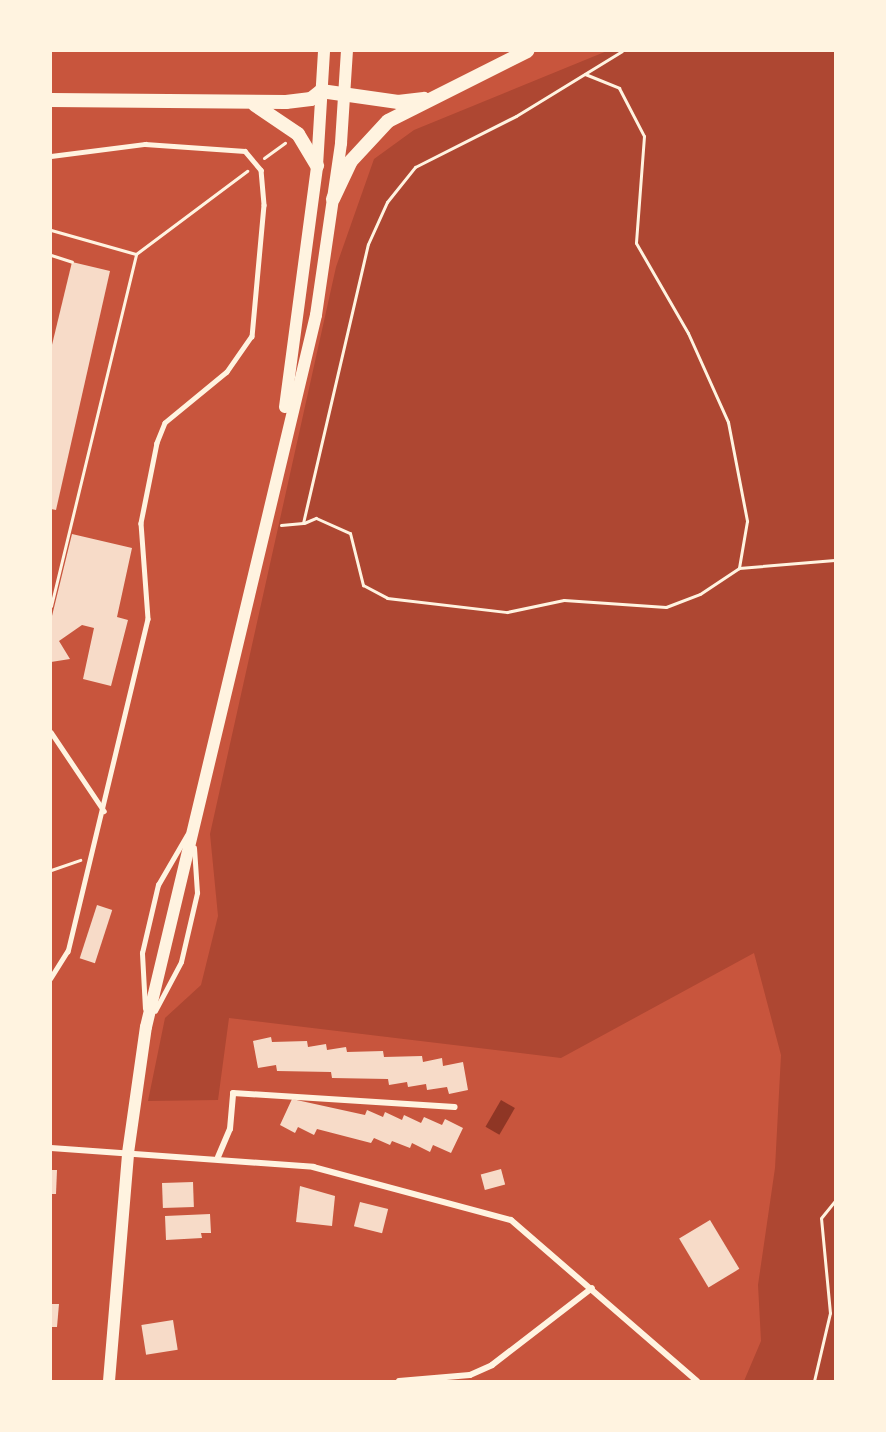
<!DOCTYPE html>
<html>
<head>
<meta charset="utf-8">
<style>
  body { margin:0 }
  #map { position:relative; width:886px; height:1432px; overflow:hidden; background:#c8553d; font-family:"DM Sans",sans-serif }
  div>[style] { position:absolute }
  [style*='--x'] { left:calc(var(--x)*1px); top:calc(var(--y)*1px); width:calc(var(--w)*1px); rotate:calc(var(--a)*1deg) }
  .green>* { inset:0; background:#ae4732 }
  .water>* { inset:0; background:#8f3625; transform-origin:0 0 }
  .building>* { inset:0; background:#f7dbc8; transform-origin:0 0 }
  .path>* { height:3px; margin:-1.5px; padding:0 1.5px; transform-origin:1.5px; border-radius:1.5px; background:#fff3e0 }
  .service>* { height:4.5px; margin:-2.25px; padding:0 2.25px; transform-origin:2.25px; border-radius:2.25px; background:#fff3e0 }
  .minor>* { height:6px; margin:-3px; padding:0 3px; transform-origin:3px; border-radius:3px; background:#fff3e0 }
  .secondary>* { height:12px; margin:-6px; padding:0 6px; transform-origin:6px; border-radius:6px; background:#fff3e0 }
  .primary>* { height:14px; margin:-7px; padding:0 7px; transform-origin:7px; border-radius:7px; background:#fff3e0 }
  span { translate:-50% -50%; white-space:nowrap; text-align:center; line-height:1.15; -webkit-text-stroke:5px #fff3e0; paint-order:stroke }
  .frame { position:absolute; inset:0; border:52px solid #fff3e0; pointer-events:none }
</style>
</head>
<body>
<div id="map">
  <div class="green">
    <div style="clip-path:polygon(607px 51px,835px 51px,835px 1381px,744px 1381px,761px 1341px,758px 1285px,775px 1168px,781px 1055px,754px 953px,561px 1058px,229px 1018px,218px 1100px,148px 1101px,165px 1018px,201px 985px,218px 916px,210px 834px,336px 267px,374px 159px,414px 130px)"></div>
  </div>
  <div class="water">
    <div style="left:501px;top:1100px;width:16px;height:31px;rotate:30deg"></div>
  </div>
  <div class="building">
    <div style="clip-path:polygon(72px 262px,110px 271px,56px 510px,51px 509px,51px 349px)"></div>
    <div style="clip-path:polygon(72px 534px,132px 548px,117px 617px,128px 620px,111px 686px,83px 679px,94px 628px,82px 625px,59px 641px,70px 659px,51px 662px,51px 620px)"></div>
    <div style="left:97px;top:905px;width:16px;height:56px;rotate:18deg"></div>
    <div style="clip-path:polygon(271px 1037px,272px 1042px,307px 1041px,308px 1047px,326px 1044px,327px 1050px,346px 1047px,347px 1052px,383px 1051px,384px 1057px,422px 1056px,423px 1062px,442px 1058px,443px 1066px,463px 1062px,468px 1090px,449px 1094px,447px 1087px,427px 1090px,426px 1084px,408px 1087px,407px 1082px,389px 1085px,388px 1079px,332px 1078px,331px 1072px,277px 1071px,276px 1065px,258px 1068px,253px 1041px)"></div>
    <div style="clip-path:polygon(292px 1099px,365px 1115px,367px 1110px,383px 1117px,385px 1112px,402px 1120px,404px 1115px,421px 1123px,424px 1117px,442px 1125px,445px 1119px,463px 1128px,451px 1153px,433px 1145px,430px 1152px,412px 1143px,410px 1148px,392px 1141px,390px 1145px,374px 1138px,371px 1143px,317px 1129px,314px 1135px,298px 1127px,295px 1133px,280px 1125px)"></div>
    <div style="left:501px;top:1169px;width:16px;height:21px;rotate:75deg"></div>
    <div style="clip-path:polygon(51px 1170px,57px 1170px,56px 1194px,51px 1194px)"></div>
    <div style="left:193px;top:1182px;width:25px;height:31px;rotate:88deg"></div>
    <div style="clip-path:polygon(300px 1186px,335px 1196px,332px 1226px,296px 1222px)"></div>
    <div style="left:360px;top:1202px;width:29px;height:25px;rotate:14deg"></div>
    <div style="clip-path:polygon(210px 1214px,211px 1233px,201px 1233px,202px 1238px,166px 1240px,165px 1216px)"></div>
    <div style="left:710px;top:1220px;width:57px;height:36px;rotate:59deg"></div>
    <div style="clip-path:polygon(51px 1304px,59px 1304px,57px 1327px,51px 1327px)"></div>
    <div style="left:173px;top:1320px;width:30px;height:32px;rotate:81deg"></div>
  </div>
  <div class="path">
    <div style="--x:585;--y:74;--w:37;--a:22"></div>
    <div style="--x:619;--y:88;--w:54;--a:62.5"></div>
    <div style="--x:644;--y:136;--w:107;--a:94.3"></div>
    <div style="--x:636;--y:243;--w:104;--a:60"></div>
    <div style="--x:688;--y:333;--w:98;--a:65.8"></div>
    <div style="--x:728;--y:422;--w:101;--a:79.1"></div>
    <div style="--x:747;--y:521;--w:48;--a:99.7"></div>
    <div style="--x:264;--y:158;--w:26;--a:-36"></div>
    <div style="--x:51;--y:230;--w:88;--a:15.8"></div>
    <div style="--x:51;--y:255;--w:22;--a:18"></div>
    <div style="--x:304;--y:523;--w:13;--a:-23"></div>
    <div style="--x:316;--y:518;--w:37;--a:24"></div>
    <div style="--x:350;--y:533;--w:54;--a:76"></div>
    <div style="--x:363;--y:585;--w:27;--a:28"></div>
    <div style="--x:387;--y:598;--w:121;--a:6.7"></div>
    <div style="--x:507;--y:612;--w:58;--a:-11.9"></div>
    <div style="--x:564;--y:600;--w:102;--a:3.9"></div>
    <div style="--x:666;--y:607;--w:36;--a:-21"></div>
    <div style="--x:700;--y:594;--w:47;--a:-33.7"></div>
    <div style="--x:739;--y:568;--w:96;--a:-4.8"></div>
    <div style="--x:281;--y:525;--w:22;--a:-5"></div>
    <div style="--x:303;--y:523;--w:286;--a:-76.9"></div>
    <div style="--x:368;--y:244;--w:46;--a:-65.7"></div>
    <div style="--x:387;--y:202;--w:45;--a:-51.3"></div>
    <div style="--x:415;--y:167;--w:113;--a:-26.8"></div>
    <div style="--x:516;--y:116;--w:124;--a:-31.5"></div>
    <div style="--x:51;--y:606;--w:362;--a:-76.4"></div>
    <div style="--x:136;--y:254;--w:139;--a:-36.8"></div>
    <div style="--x:51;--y:870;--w:31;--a:-19"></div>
    <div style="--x:814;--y:1381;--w:70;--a:-76.8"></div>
    <div style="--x:830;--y:1313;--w:95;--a:-95.4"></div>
    <div style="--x:821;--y:1218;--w:22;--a:-51"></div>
  </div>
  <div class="service">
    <div style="--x:51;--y:156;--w:95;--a:-7.3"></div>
    <div style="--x:145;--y:144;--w:100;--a:4"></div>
    <div style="--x:245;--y:151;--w:25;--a:50"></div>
    <div style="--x:261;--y:170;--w:35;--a:85"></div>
    <div style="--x:264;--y:205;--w:132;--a:95.2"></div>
    <div style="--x:252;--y:336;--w:44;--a:124.8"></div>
    <div style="--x:227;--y:372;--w:80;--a:140.6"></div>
    <div style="--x:165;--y:423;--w:22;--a:112"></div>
    <div style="--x:157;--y:443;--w:82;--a:101.3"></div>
    <div style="--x:141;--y:523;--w:96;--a:85.8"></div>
    <div style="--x:148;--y:619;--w:342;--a:103.5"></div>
    <div style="--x:68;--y:951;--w:32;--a:122"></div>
    <div style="--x:51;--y:732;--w:95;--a:56.1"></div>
    <div style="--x:145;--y:1009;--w:56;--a:-93.1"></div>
    <div style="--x:142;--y:953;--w:70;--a:-76.8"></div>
    <div style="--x:158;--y:885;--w:58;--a:-59.9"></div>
    <div style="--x:155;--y:1011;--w:55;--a:-62"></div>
    <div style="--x:181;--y:962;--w:71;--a:-76.9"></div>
    <div style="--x:197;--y:893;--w:45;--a:-93.8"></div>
  </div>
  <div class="minor">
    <div style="--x:51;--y:1148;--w:263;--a:4.1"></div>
    <div style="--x:313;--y:1167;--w:205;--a:15"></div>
    <div style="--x:511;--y:1220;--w:246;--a:40.9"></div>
    <div style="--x:218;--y:1157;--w:30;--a:-67"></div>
    <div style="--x:230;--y:1129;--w:36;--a:-85"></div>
    <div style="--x:233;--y:1093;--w:222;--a:3.6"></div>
    <div style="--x:399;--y:1381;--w:71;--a:-4.8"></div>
    <div style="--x:470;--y:1375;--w:24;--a:-24"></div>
    <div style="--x:492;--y:1365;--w:126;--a:-37.6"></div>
  </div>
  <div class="secondary">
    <div style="--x:285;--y:407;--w:243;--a:-82.4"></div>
    <div style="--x:317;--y:166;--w:115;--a:-86.5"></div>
    <div style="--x:109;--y:1381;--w:229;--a:-85.2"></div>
    <div style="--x:128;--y:1153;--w:127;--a:-81.9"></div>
    <div style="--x:146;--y:1027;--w:732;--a:-76.57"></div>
    <div style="--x:316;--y:315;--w:174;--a:-81.7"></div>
    <div style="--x:341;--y:143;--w:92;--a:-86.3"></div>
  </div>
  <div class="primary">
    <div style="--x:51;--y:100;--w:235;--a:0.5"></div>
    <div style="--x:286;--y:102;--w:25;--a:-7"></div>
    <div style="--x:311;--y:99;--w:13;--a:-39"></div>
    <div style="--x:321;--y:91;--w:78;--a:8.1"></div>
    <div style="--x:398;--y:102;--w:26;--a:-7"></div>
    <div style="--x:255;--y:105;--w:52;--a:34"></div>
    <div style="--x:298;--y:134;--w:37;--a:59"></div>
    <div style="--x:333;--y:199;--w:42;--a:-64.7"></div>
    <div style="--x:351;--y:161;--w:54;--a:-47.2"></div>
    <div style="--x:388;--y:121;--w:156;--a:-26.7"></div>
  </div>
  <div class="frame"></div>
</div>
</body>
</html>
